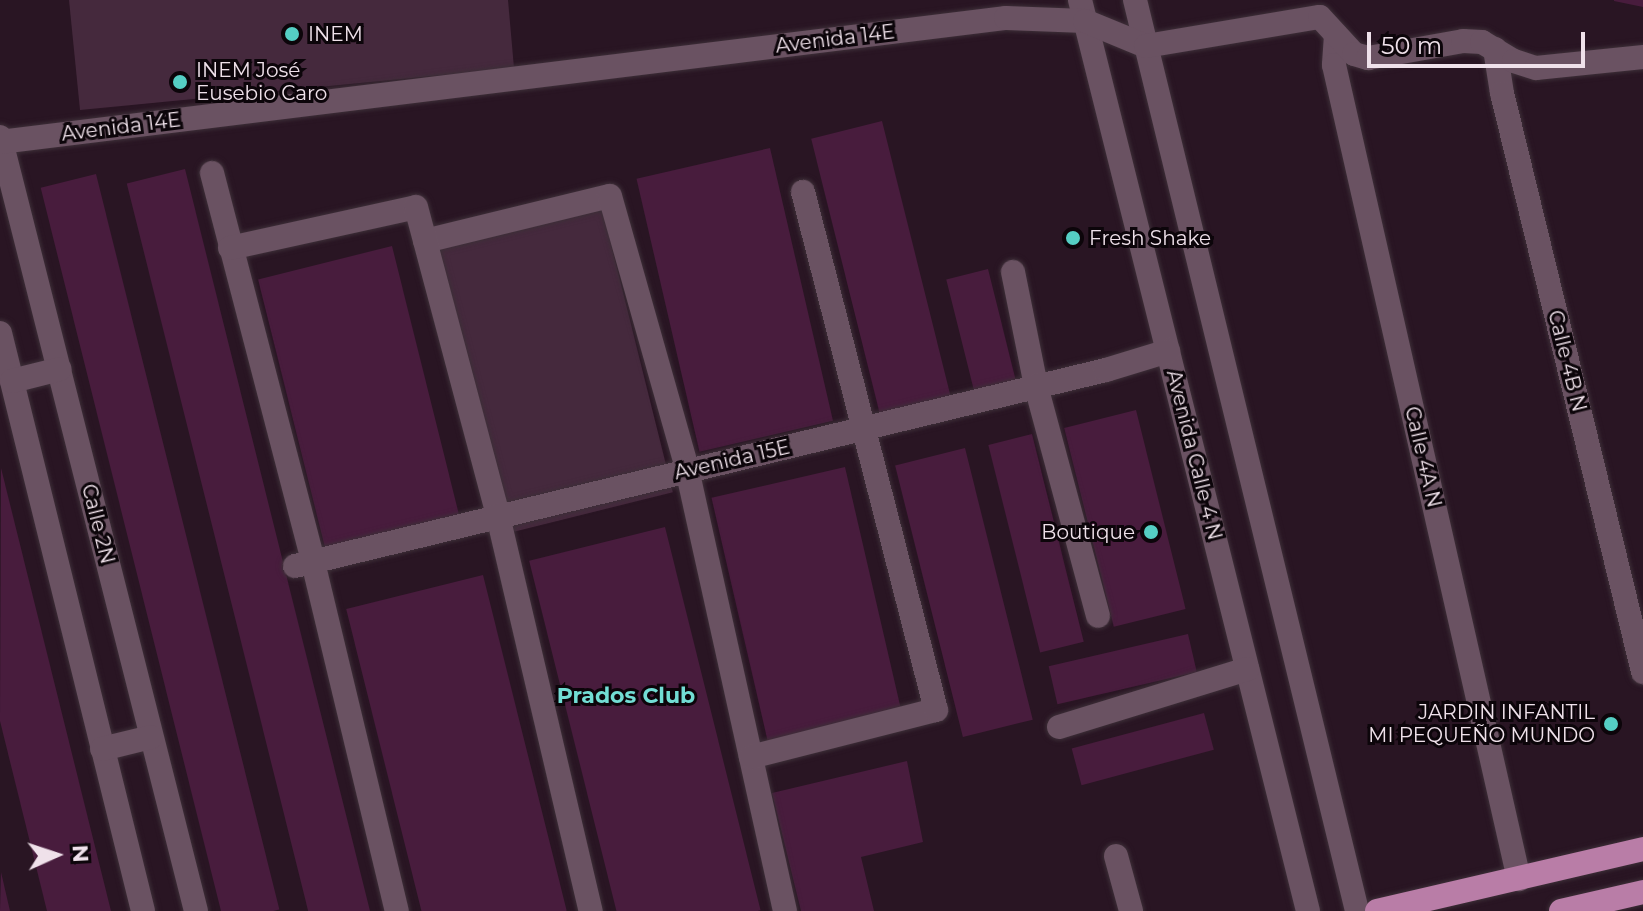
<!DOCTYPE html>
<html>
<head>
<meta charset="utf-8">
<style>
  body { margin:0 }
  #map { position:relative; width:1643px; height:911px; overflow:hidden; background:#291523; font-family:Montserrat,sans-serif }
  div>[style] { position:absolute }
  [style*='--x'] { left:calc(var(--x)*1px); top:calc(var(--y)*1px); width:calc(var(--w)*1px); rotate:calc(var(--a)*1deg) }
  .green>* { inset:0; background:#45293d; transform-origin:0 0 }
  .building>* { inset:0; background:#481c3d; transform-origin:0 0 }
  .roads { filter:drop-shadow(0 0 2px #3d2f38) drop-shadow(0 0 2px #3d2f38) }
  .minor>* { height:24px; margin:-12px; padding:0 12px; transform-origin:12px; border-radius:12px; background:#6a5262 }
  .major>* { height:24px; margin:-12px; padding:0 12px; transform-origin:12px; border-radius:12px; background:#b97da7 }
  .dots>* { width:22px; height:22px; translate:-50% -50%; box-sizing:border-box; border:4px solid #0c050a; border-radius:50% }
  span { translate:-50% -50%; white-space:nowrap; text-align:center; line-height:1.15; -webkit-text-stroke:6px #0c050a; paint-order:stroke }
  .poi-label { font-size:20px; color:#efe1ea }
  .left { translate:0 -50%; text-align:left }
  .right { translate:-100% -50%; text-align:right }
  .street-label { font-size:20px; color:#efe1ea }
  .neighbourhood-label { font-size:22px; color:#72ddd4; font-weight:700 }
  .north { position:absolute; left:16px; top:815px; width:80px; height:80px; -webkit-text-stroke:6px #0c050a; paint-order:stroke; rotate:87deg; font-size:22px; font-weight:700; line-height:32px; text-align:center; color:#efe1ea }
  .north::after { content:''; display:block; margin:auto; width:28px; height:36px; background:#efe1ea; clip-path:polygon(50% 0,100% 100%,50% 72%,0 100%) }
  .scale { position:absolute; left:1367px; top:32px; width:218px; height:36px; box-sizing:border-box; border:4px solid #efe1ea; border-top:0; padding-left:10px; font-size:24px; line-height:28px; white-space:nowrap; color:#efe1ea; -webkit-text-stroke:6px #0c050a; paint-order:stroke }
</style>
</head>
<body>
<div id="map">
  <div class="green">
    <div style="clip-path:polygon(69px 0,508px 0,514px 68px,80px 110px)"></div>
    <div style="left:601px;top:204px;width:297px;height:169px;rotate:76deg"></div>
  </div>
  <div class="building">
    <div style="clip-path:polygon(1643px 0,1643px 7px,1614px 1px,1614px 0)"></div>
    <div style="left:882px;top:121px;width:286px;height:73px;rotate:76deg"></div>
    <div style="left:770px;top:148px;width:280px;height:137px;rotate:77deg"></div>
    <div style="left:185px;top:169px;width:765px;height:60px;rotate:76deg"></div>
    <div style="left:96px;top:174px;width:758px;height:57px;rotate:76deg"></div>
    <div style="left:392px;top:246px;width:278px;height:138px;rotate:76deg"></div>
    <div style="left:988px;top:269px;width:115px;height:43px;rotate:76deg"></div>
    <div style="left:1136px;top:410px;width:205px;height:74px;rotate:76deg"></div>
    <div style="left:1032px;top:434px;width:214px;height:45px;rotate:76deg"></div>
    <div style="left:965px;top:448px;width:280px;height:72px;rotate:76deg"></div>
    <div style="left:845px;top:467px;width:249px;height:137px;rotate:77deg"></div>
    <div style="clip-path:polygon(1px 468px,111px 911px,47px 911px,0 721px)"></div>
    <div style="left:665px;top:527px;width:395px;height:140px;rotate:76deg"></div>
    <div style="left:483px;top:575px;width:346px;height:141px;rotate:76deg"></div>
    <div style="left:1188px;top:634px;width:39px;height:143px;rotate:77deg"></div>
    <div style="left:1204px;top:713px;width:38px;height:137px;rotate:75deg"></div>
    <div style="clip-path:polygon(907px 761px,923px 842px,861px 857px,874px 911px,801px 911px,772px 793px)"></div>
    <div style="clip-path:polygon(1px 872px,10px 911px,0 911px)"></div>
  </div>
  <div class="roads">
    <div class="minor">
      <div style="--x:1080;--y:0;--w:939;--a:75.95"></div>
      <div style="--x:1135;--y:0;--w:938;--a:76.3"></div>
      <div style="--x:1336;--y:35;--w:30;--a:94"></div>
      <div style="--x:1334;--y:65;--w:835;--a:77.2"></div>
      <div style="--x:1495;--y:49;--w:45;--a:81"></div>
      <div style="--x:1502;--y:93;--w:596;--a:76.31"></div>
      <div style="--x:0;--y:137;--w:798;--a:75.79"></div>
      <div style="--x:0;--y:142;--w:1014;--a:-7.03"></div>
      <div style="--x:1006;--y:18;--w:79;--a:2.2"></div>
      <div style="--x:1085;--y:21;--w:66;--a:22.3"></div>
      <div style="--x:1146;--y:46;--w:176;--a:-9.5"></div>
      <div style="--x:1320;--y:17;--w:50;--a:47.4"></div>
      <div style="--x:1354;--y:54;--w:15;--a:16"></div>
      <div style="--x:1368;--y:58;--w:97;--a:-10.1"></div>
      <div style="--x:1463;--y:41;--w:19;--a:3"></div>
      <div style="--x:1482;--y:42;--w:37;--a:31"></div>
      <div style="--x:1514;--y:61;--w:23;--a:18"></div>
      <div style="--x:1536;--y:68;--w:108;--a:-5.9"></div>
      <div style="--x:212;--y:173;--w:402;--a:75.4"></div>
      <div style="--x:313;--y:562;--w:359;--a:76.5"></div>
      <div style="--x:425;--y:241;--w:190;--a:-13.7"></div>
      <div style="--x:610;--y:196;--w:284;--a:74.2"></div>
      <div style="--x:687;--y:469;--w:453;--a:77.5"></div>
      <div style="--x:230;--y:248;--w:190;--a:-12.4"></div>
      <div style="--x:416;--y:207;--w:320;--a:75.1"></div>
      <div style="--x:498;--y:516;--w:406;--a:76.8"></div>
      <div style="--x:1013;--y:272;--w:116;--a:78.6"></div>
      <div style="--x:1036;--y:386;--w:238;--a:74.9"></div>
      <div style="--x:0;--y:333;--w:595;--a:76.1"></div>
      <div style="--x:12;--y:381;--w:49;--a:-14"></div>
      <div style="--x:295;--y:566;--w:834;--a:-13.59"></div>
      <div style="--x:1106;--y:370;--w:65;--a:-17"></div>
      <div style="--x:1059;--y:727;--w:197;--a:-17.1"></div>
      <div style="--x:102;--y:749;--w:50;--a:-13.8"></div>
      <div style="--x:751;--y:757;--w:191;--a:-14.3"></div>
      <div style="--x:936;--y:710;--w:535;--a:-104.4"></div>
      <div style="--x:1116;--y:856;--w:57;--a:74.7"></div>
    </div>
    <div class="major">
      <div style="--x:1377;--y:911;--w:273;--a:-13.1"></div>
      <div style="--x:1561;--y:911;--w:84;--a:-13"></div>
    </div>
  </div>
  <div class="dots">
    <div style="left:292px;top:34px;background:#55cec4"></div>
    <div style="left:180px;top:82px;background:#55cec4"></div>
    <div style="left:1073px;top:238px;background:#55cec4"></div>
    <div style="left:1151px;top:532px;background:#55cec4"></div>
    <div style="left:1611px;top:724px;background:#55cec4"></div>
  </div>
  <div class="poi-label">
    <span class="left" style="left:308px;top:34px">INEM</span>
    <span class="left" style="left:196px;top:82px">INEM José<br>Eusebio Caro</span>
    <span class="left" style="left:1089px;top:238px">Fresh Shake</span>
    <span class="right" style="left:1135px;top:532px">Boutique</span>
    <span class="right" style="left:1595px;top:724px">JARDIN INFANTIL<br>MI PEQUEÑO MUNDO</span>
  </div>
  <div class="street-label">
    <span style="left:835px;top:39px;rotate:-7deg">Avenida 14E</span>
    <span style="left:121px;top:127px;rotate:-7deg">Avenida 14E</span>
    <span style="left:1567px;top:361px;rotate:76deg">Calle 4B N</span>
    <span style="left:1194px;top:455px;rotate:76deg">Avenida Calle 4 N</span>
    <span style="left:1423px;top:457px;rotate:77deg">Calle 4A N</span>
    <span style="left:732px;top:460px;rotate:-13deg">Avenida 15E</span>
    <span style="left:98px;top:524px;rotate:76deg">Calle 2N</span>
  </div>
  <div class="neighbourhood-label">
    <span style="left:626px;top:696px">Prados Club</span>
  </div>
  <div class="north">N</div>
  <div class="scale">50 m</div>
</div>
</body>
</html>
